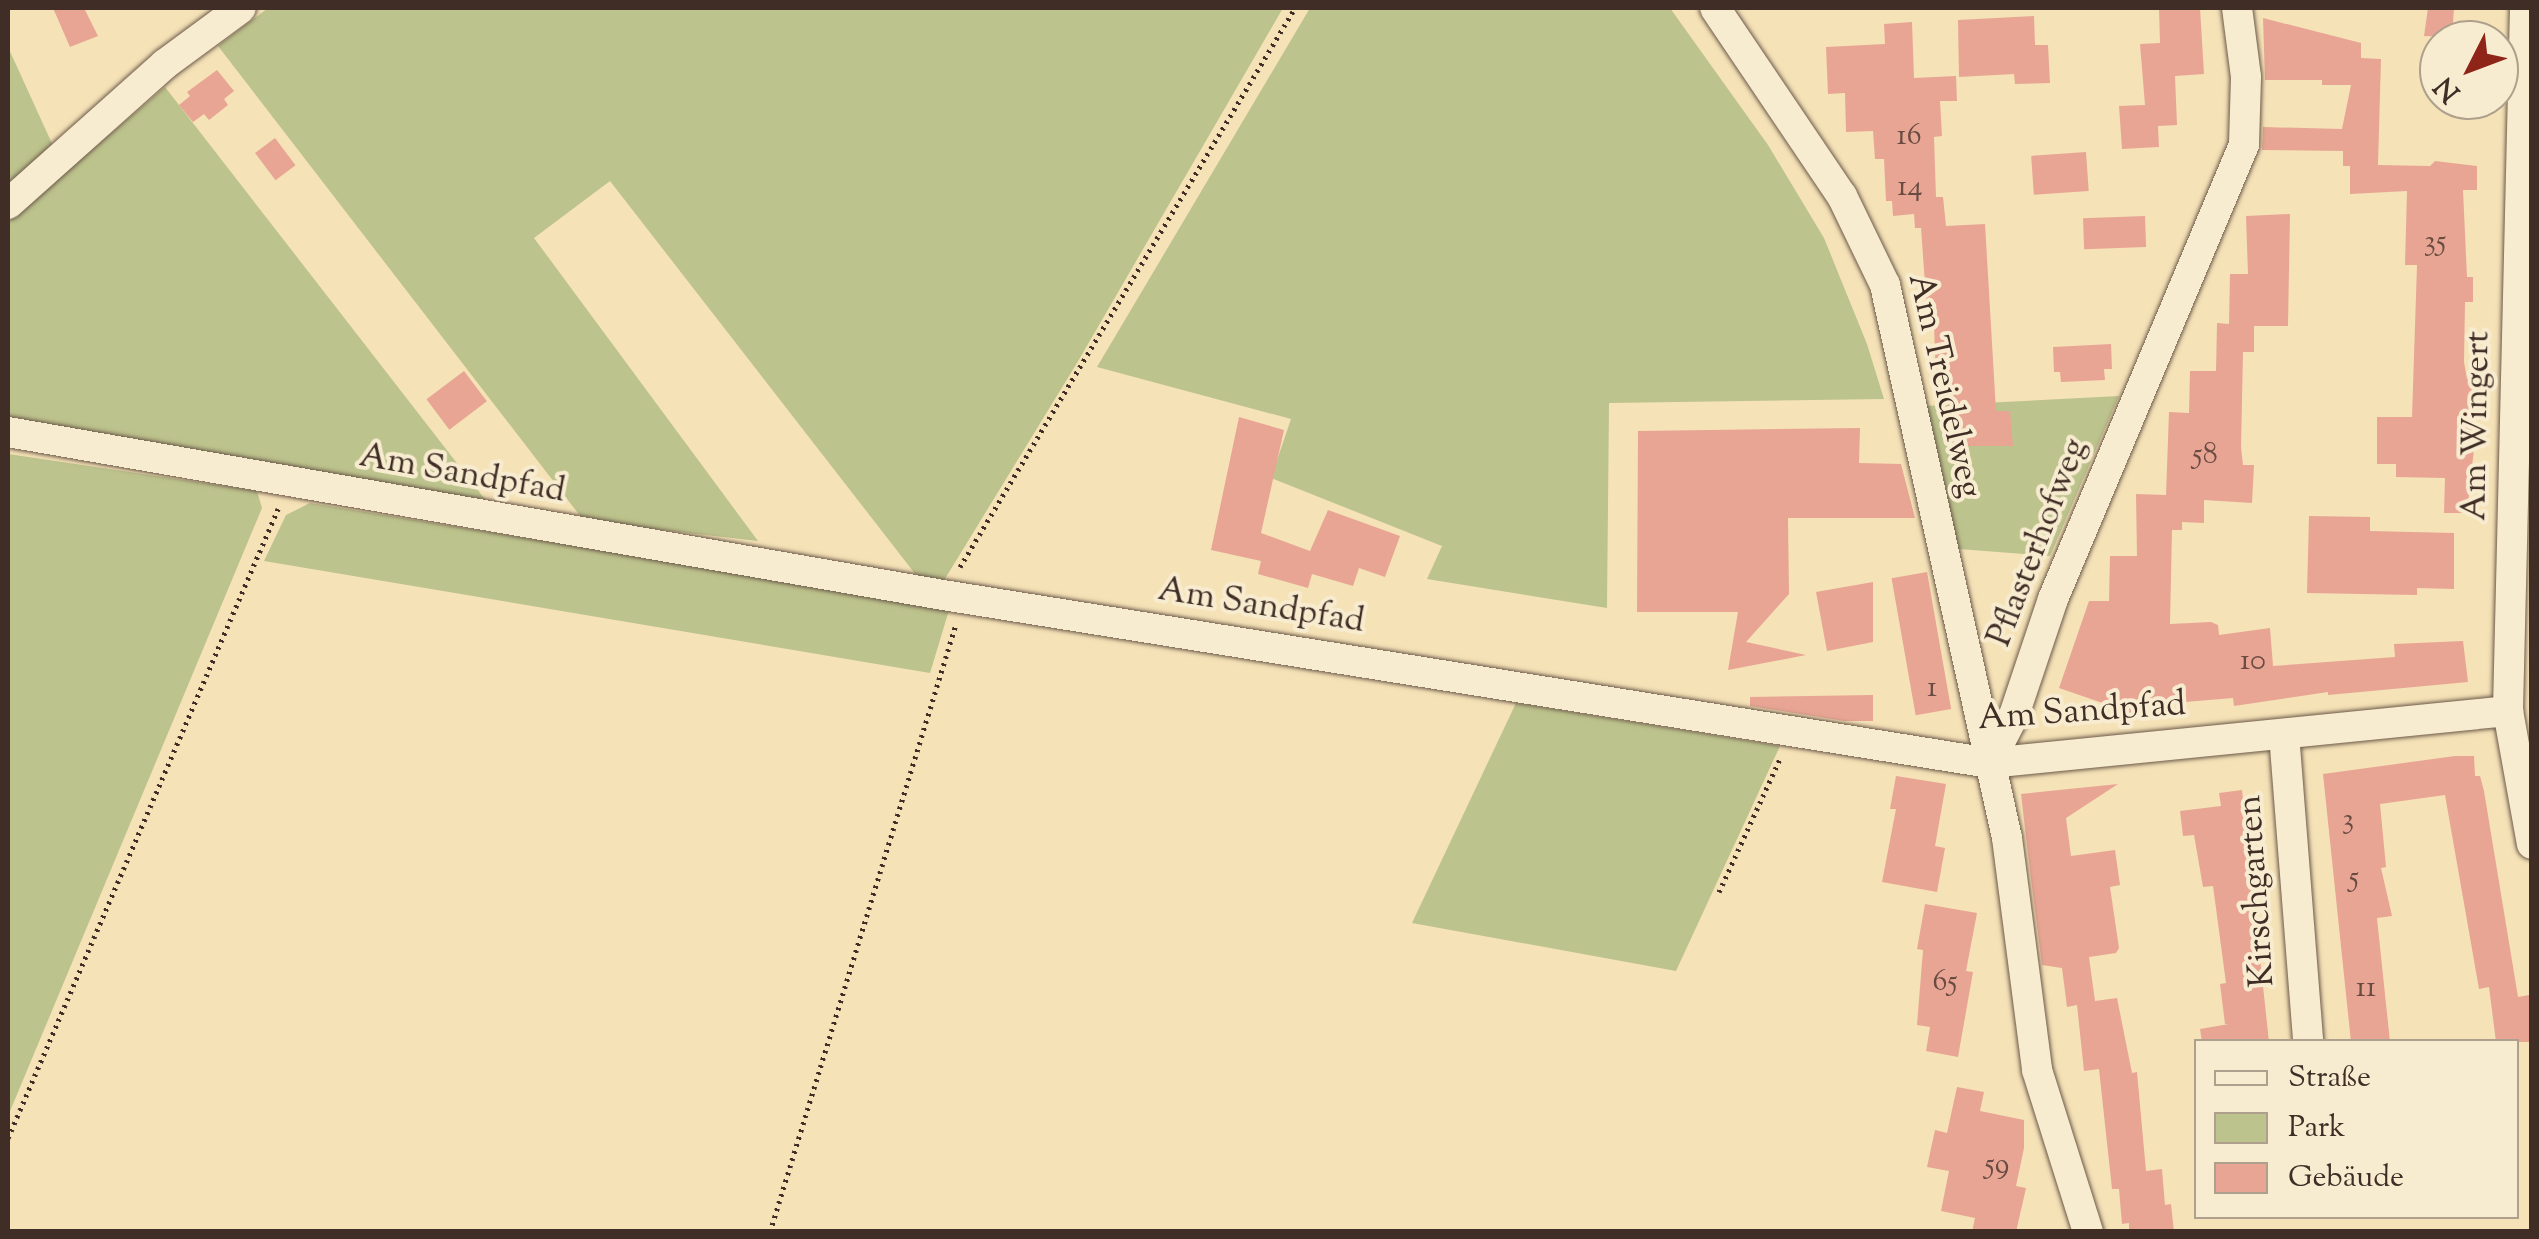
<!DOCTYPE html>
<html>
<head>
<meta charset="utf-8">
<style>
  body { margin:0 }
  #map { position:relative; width:2539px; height:1239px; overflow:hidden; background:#f5e2b7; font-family:"Sorts Mill Goudy",serif }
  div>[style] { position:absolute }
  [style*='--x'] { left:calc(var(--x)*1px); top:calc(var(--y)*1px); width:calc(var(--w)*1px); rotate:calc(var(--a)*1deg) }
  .green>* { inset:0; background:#bdc38d }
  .building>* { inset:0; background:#e8a594; transform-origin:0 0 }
  .path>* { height:5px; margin-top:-2.5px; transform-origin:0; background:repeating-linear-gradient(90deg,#3f2d26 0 2.5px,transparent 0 7.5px) }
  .roads { filter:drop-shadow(0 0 2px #6c5a4a) drop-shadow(0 0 2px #6c5a4a) }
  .minor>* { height:30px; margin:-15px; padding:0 15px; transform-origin:15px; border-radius:15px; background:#f8ecd0 }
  span { translate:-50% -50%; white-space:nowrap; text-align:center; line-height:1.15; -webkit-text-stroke:8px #f8ecd0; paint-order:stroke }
  .number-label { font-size:30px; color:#694b42 }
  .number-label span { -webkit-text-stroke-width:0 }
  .street-label { font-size:35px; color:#3f2d26 }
  .frame { position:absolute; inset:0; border:10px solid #3f2d26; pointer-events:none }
  .legend { position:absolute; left:2194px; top:1039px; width:325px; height:180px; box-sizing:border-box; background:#f8ecd0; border:2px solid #aea08c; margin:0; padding:12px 18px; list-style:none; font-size:30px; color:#3f2d26 }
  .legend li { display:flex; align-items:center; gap:20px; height:50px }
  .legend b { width:50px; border:2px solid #aea08c }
  .north { position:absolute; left:2419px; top:20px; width:100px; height:100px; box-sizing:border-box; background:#f8ecd0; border:2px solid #aea08c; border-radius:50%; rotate:228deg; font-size:28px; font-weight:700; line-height:40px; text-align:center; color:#3f2d26 }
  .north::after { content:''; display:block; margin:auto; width:35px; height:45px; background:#8f2418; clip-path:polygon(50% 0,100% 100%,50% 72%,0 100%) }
</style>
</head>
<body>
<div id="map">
  <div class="green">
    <div style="clip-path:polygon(268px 8px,1283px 8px,1077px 363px,943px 582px,916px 575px,610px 181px,534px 238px,758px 541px,584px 521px,218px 46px)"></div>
    <div style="clip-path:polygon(1310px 8px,1670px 8px,1768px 145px,1824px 238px,1867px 344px,1884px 399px,1609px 403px,1607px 608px,1427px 579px,1442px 546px,1271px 478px,1291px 419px,1097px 367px)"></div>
    <div style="clip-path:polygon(8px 47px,54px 148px,8px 193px)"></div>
    <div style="clip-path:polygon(165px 87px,491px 507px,8px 427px,8px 222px)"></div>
    <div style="clip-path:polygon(2119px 396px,2050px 556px,1958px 549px,1925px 406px)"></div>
    <div style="clip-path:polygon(8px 454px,257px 491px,262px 508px,8px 1116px)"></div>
    <div style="clip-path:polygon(310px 503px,950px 607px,930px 673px,264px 561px,286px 515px)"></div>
    <div style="clip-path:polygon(1516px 703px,1780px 746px,1676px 971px,1412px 923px)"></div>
  </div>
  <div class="building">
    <div style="clip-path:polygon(53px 8px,84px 8px,98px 36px,70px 47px)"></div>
    <div style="clip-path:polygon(2159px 8px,2200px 8px,2204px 74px,2175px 76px,2177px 125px,2158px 126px,2159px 147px,2122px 149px,2119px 106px,2145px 105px,2140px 44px,2160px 43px)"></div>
    <div style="clip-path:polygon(2428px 8px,2454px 8px,2452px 37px,2424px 36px)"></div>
    <div style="clip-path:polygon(2034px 16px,2035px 45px,2048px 45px,2050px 83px,2015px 84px,2014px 74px,1959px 77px,1958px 20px)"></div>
    <div style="clip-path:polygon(2263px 18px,2361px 43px,2361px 58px,2381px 59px,2378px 165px,2430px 166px,2435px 161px,2477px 166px,2477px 190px,2463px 190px,2467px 277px,2473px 277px,2473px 302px,2465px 302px,2464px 362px,2467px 379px,2473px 379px,2474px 449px,2467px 513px,2444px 513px,2445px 478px,2396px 477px,2396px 464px,2377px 464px,2377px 417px,2412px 417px,2417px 265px,2405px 265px,2407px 191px,2350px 194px,2350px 166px,2343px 166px,2343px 151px,2262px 150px,2263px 127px,2342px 129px,2351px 85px,2322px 85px,2322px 80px,2265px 80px)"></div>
    <div style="clip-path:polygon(1912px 22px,1914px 78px,1956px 76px,1957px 101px,1940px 101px,1942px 136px,1934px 137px,1936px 197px,1943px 197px,1946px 226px,1985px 224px,1996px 411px,2010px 411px,2013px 446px,1953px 446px,1946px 388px,1943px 377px,1936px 378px,1934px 326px,1928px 326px,1921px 228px,1915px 228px,1914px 214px,1893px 216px,1892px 201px,1886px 201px,1884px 159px,1875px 159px,1873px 131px,1846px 132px,1845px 93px,1828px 94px,1826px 47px,1885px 44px,1884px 24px)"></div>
    <div style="clip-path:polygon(217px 70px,234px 91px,224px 99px,228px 105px,209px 120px,204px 114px,193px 122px,179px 105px,190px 96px,187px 92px)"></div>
    <div style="left:275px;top:138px;width:34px;height:25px;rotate:53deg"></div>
    <div style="left:2086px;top:152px;width:39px;height:55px;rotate:86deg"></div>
    <div style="clip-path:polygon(2290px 214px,2288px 326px,2254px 326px,2254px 352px,2243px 352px,2241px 447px,2243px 465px,2254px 465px,2252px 503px,2204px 500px,2204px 523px,2182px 522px,2182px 530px,2172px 530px,2170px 624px,2211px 622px,2218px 625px,2219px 635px,2270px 628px,2273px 666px,2395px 657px,2394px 644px,2463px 641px,2468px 682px,2328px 695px,2328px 692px,2234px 706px,2233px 698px,2173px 703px,2142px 708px,2142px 716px,2119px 720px,2117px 708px,2059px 688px,2089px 601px,2109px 601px,2110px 556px,2137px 556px,2136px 494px,2166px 495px,2169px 412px,2189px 413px,2190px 371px,2216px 371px,2217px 323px,2229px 324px,2230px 274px,2248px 274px,2246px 216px)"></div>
    <div style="left:2145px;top:216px;width:31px;height:62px;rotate:88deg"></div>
    <div style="clip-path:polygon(2111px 344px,2112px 369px,2104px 369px,2105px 380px,2061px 382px,2060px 372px,2054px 372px,2053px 347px)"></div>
    <div style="left:464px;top:371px;width:38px;height:47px;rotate:53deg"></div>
    <div style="clip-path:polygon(1239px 417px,1284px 430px,1261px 533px,1310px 551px,1328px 510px,1400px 536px,1385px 577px,1359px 568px,1353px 586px,1312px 574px,1308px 588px,1258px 574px,1261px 561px,1211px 550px)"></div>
    <div style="clip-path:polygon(1860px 428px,1859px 463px,1901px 464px,1915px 518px,1788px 518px,1789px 594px,1746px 642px,1806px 655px,1728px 670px,1738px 612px,1637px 612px,1638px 431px)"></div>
    <div style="clip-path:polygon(2309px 516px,2370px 517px,2370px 531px,2454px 533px,2454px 589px,2417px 588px,2417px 595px,2307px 593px)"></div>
    <div style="left:1927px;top:572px;width:139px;height:36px;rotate:80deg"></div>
    <div style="clip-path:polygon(1873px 582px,1873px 642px,1827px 651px,1816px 592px)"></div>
    <div style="clip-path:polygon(1873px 695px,1873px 721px,1844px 721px,1750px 706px,1750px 697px)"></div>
    <div style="clip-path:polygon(2455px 756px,2474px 756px,2475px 776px,2480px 776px,2484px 791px,2518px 997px,2529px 995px,2532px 1042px,2496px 1042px,2489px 987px,2479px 989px,2445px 795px,2380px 804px,2386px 867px,2381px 868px,2392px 916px,2377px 918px,2390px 1042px,2351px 1042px,2323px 774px)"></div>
    <div style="clip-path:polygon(1896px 776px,1946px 784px,1935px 846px,1945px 848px,1937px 892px,1882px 882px,1896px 809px,1890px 809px)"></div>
    <div style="clip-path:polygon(2118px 784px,2066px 818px,2071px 856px,2115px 850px,2120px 885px,2110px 887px,2119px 948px,2116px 953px,2089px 957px,2095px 1001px,2117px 998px,2132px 1073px,2137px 1072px,2146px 1171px,2162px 1169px,2165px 1205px,2171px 1204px,2174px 1232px,2129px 1232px,2129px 1223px,2122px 1224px,2119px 1189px,2112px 1189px,2099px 1069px,2084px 1071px,2077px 1005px,2067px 1007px,2062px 968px,2042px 965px,2030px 871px,2021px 794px)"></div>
    <div style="clip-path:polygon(2242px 790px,2269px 1042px,2202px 1042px,2200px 1029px,2229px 1024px,2225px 1024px,2220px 984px,2226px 983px,2213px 886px,2203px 887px,2194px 835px,2183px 836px,2180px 811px,2221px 806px,2219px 793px)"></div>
    <div style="clip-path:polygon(1925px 904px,1977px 913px,1966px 971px,1973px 972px,1958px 1057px,1926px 1051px,1930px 1027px,1917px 1025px,1923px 950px,1917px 949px)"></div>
    <div style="clip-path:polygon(1957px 1087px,1984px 1092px,1980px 1111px,2024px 1120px,2024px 1148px,2016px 1186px,2026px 1188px,2016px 1232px,1972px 1232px,1975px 1218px,1941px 1211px,1949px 1171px,1927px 1167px,1935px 1130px,1947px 1133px)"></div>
  </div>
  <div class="path">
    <div style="--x:960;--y:567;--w:652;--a:-59.07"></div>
    <div style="--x:1719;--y:892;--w:146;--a:-65.4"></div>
    <div style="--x:8;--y:1138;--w:685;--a:-66.77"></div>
    <div style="--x:770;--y:1232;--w:636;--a:-72.99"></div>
  </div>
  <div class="roads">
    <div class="minor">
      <div style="--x:1715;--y:8;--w:227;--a:56"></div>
      <div style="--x:1842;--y:196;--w:99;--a:64.2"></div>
      <div style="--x:1885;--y:285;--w:566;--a:77.56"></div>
      <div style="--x:2007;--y:838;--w:234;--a:82.6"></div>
      <div style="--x:2037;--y:1070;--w:170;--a:72.5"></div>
      <div style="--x:2525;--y:8;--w:703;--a:91.39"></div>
      <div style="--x:2508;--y:711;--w:135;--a:79.8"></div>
      <div style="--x:8;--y:204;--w:210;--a:-41.7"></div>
      <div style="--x:165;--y:64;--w:94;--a:-36.4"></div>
      <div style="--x:8;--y:432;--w:949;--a:9.89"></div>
      <div style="--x:943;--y:595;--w:1059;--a:9.12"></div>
      <div style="--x:1989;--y:763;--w:522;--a:-5.72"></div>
      <div style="--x:2284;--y:734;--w:309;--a:85.5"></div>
      <div style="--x:1989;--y:763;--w:54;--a:-62.5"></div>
      <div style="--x:2014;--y:715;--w:122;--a:-71.4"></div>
      <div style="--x:2053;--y:599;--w:493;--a:-67.2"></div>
      <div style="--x:2244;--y:144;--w:67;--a:-88.3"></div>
      <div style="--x:2246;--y:77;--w:70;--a:-97.4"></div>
    </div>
  </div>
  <div class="number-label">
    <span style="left:1909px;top:137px">16</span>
    <span style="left:1910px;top:188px">14</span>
    <span style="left:2435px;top:243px">35</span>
    <span style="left:2205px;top:456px">58</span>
    <span style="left:2253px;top:662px">10</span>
    <span style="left:1932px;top:689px">1</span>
    <span style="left:2348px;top:821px">3</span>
    <span style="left:2354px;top:879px">5</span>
    <span style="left:1945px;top:983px">65</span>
    <span style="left:2366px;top:989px">11</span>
    <span style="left:1997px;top:1166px">59</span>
  </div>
  <div class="street-label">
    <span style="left:1943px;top:386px;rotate:77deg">Am Treidelweg</span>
    <span style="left:2478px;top:426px;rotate:-89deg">Am Wingert</span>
    <span style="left:462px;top:475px;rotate:10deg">Am Sandpfad</span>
    <span style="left:2039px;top:543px;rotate:-69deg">Pflasterhofweg</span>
    <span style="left:1261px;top:607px;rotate:9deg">Am Sandpfad</span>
    <span style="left:2082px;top:713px;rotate:-4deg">Am Sandpfad</span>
    <span style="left:2258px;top:891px;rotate:-94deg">Kirschgarten</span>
  </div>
  <div class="frame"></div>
  <ul class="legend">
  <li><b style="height:12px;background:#f8ecd0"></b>Straße</li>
  <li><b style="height:28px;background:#bdc38d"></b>Park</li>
  <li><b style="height:28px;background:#e8a594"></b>Gebäude</li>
  </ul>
  <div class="north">N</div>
</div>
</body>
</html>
